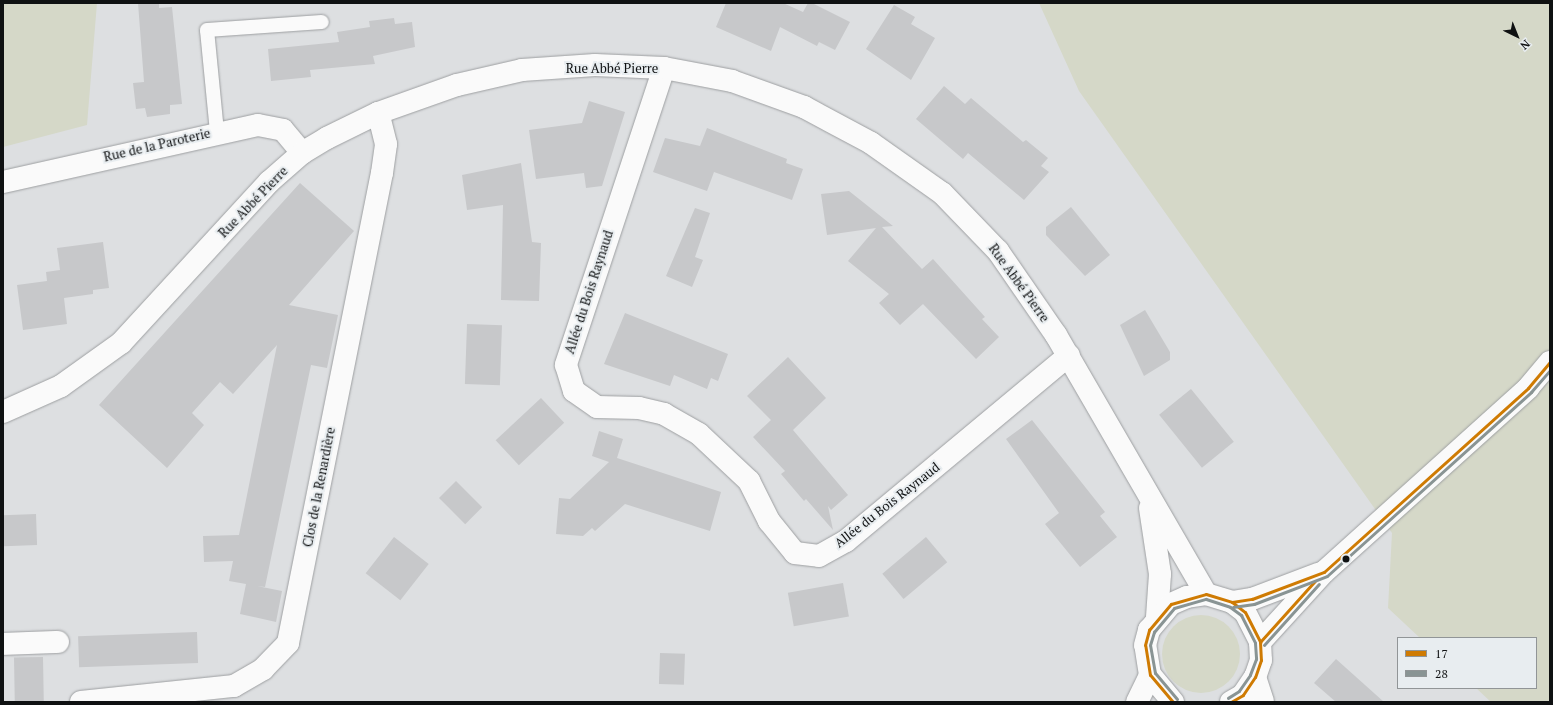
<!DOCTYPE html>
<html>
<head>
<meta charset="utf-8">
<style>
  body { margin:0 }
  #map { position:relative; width:1553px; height:705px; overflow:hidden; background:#dddfe1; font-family:"PT Serif",serif }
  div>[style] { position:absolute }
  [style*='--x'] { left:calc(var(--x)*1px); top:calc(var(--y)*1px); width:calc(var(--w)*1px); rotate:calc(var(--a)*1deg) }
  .green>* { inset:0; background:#d5d8c8 }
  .round { border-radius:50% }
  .building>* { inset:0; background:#c7c8ca; transform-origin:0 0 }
  .roads { filter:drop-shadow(0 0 1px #9d9fa1) drop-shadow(0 0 1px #9d9fa1) }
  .lane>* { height:14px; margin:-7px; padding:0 7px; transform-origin:7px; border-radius:7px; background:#fafafa }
  .street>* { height:22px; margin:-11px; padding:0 11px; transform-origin:11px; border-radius:11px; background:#fafafa }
  .secondary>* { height:22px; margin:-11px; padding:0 11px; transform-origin:11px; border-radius:11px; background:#fafafa }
  .bus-1>* { height:3px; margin:-1.5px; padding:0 1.5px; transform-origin:1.5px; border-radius:1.5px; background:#cf7b03 }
  .bus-2>* { height:3px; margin:-1.5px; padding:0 1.5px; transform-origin:1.5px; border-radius:1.5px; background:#899494 }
  .dots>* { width:11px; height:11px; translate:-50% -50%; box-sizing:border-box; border:2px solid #e8edf0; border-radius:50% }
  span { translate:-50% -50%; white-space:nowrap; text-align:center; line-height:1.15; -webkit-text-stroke:4px #e8edf0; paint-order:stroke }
  .street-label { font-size:13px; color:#0f1112 }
  .frame { position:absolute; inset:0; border:4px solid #0f1112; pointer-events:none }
  .legend { position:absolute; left:1397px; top:637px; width:140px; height:52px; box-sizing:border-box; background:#e8edf0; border:1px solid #919597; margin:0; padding:5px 7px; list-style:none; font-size:12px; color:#0f1112 }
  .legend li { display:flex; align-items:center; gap:8px; height:20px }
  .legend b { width:20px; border:1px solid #919597 }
  .north { position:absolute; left:1497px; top:16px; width:40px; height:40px; -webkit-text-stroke:3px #e8edf0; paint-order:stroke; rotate:137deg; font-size:11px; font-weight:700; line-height:16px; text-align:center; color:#0f1112 }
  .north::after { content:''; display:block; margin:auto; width:14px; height:18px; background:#0f1112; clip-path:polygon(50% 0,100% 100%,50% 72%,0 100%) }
</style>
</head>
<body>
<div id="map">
  <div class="green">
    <div style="clip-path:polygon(3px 3px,97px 3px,87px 125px,3px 147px)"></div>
    <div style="clip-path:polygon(1039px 3px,1550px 3px,1550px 702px,1491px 702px,1476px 688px,1536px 688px,1536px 638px,1420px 638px,1388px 608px,1392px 533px,1079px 91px)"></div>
    <div class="round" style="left:1162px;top:615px;width:78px;height:78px"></div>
  </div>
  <div class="building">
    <div style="clip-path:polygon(138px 3px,159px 3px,159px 8px,172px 7px,182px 104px,170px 105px,170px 114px,147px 117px,145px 108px,136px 109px,133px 83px,144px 82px)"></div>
    <div style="clip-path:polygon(726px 3px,783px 3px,803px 12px,808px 3px,812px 3px,850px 22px,835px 50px,819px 42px,817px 46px,780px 27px,771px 51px,716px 27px)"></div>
    <div style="clip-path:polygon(894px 5px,915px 17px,911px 24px,935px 38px,911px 80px,866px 49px)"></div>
    <div style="clip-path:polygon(394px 18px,395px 24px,412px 22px,415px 47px,373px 56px,375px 64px,310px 70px,311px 77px,271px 81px,268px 49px,339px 42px,337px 32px,370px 27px,369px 21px)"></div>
    <div style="clip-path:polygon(944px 86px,965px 104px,971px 98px,1023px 142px,1026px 140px,1048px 158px,1041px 166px,1049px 172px,1024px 200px,968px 153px,963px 159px,916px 119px)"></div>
    <div style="clip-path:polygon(589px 101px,625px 112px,602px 186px,586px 188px,584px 173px,536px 179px,529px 130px,582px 123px)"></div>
    <div style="clip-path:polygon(707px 128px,787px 159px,786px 163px,803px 169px,792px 200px,714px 172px,707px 191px,653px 172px,665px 138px,700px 146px)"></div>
    <div style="clip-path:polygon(521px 163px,532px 242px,541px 243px,539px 301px,501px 300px,503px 205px,467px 210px,462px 175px)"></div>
    <div style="clip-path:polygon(300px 183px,354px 231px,289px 305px,338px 315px,327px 368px,311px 365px,265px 587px,257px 586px,282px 591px,276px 622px,240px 614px,246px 584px,229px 581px,233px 561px,204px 562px,203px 536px,239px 535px,277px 345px,233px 394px,220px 382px,192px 413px,204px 425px,167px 468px,99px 405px)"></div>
    <div style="clip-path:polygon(849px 191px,893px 226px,882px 227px,922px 269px,933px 259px,985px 317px,982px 319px,999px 337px,976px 359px,923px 304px,900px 325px,879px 303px,889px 294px,848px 261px,876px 228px,827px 235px,821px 194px)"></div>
    <div style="clip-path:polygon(1071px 207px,1110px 255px,1085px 276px,1046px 235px,1046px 227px)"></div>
    <div style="clip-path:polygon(695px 208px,710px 213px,695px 257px,703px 260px,692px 287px,666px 276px)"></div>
    <div style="clip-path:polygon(103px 242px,109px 288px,93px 290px,93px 294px,64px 298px,67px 324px,23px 330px,17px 285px,47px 281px,46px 272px,60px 270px,57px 248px)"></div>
    <div style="clip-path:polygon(1145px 310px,1170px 352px,1170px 360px,1144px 376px,1120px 325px)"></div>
    <div style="clip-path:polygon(625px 313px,728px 354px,718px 381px,711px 378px,707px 389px,674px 375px,670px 386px,604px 364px)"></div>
    <div style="left:467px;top:324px;width:35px;height:60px;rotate:2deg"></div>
    <div style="clip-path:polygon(788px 357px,826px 398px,793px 430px,848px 495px,831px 510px,828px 506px,833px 530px,806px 499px,804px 501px,781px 474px,785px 471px,753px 437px,771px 420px,747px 396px)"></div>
    <div style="left:1191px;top:389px;width:68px;height:41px;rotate:51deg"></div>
    <div style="left:541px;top:398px;width:34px;height:62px;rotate:47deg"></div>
    <div style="clip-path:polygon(1032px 420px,1105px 512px,1100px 516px,1117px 537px,1080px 567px,1045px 524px,1059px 513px,1006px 439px)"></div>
    <div style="clip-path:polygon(599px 431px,623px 439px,617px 458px,721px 492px,710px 531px,625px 504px,595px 531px,592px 528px,583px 536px,556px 534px,559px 498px,570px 499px,609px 462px,592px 456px)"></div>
    <div style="left:456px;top:481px;width:37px;height:24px;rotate:45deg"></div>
    <div style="left:36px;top:514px;width:31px;height:33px;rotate:88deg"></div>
    <div style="left:394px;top:537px;width:44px;height:46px;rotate:38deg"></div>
    <div style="left:926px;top:537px;width:33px;height:57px;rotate:50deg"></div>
    <div style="left:843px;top:583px;width:34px;height:56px;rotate:80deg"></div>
    <div style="left:197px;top:632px;width:31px;height:119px;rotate:88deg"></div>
    <div style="left:660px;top:653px;width:25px;height:31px;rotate:2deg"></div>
    <div style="left:43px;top:657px;width:45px;height:29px;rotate:89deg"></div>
    <div style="clip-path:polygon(1336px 659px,1384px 702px,1336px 702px,1314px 683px)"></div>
  </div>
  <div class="roads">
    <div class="lane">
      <div style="--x:217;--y:132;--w:102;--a:-95.6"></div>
      <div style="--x:207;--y:30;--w:115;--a:-4"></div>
    </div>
    <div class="street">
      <div style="--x:664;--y:68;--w:313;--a:108.3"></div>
      <div style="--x:566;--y:365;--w:27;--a:73"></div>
      <div style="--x:574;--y:391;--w:28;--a:35"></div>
      <div style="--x:597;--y:407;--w:42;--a:1.4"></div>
      <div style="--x:639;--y:408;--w:26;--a:13"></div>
      <div style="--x:664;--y:414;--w:40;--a:29.7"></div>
      <div style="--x:699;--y:434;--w:69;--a:43.2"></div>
      <div style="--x:749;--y:481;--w:45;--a:63.4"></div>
      <div style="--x:769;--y:521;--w:41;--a:50.9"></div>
      <div style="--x:795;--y:553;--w:24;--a:7"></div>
      <div style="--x:819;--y:556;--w:31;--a:-29"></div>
      <div style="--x:846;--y:541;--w:290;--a:-39.8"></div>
      <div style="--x:3;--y:182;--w:261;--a:-12.6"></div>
      <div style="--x:258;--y:125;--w:25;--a:11"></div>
      <div style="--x:283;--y:130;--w:30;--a:50"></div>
      <div style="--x:3;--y:412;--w:64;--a:-24.1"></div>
      <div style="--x:61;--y:386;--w:74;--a:-35.6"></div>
      <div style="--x:121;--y:343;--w:219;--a:-47.4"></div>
      <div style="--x:269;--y:182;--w:44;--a:-41.3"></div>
      <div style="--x:302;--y:153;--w:29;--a:-31"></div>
      <div style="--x:327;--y:138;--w:57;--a:-26.1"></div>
      <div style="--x:378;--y:113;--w:84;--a:-19.5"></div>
      <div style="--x:457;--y:85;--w:67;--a:-13"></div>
      <div style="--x:522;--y:70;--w:73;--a:-3.9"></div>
      <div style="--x:595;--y:65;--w:69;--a:2.5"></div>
      <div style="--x:664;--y:68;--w:69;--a:10.8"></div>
      <div style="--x:732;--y:81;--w:77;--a:19.9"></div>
      <div style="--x:804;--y:107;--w:76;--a:28.2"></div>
      <div style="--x:871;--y:143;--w:87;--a:35.2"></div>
      <div style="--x:942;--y:193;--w:81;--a:46"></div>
      <div style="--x:998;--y:251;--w:102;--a:55.4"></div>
      <div style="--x:1056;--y:335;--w:299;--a:59.9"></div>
      <div style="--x:1150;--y:508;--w:67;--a:81.4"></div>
      <div style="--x:1160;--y:574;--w:43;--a:94"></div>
      <div style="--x:3;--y:644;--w:55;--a:-2.1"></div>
      <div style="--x:1255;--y:677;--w:26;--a:72"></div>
      <div style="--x:81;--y:702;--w:154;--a:-6"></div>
      <div style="--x:234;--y:686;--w:34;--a:-30"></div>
      <div style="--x:263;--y:669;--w:36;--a:-46"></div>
      <div style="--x:288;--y:643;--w:479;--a:-78.7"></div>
      <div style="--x:382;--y:173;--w:29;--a:-82"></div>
      <div style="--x:386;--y:144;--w:32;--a:-104"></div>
    </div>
    <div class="secondary">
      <div style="--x:1232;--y:602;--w:20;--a:-9"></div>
      <div style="--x:1252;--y:599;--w:71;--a:-20.7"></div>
      <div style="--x:1260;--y:642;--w:95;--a:-47.6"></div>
      <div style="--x:1324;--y:572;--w:275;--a:-42"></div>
      <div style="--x:1528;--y:388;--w:34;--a:-50"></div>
      <div style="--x:1137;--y:702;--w:30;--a:-64"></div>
      <div style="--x:1173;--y:702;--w:35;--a:-130"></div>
      <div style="--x:1150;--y:675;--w:30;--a:-99"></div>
      <div style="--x:1145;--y:645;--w:16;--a:-75"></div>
      <div style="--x:1149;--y:630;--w:34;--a:-50"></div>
      <div style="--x:1171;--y:604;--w:17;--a:-24"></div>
      <div style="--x:1187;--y:597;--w:19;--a:-9"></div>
      <div style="--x:1206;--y:594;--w:27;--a:17"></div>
      <div style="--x:1232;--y:602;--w:16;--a:38"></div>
      <div style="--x:1245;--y:612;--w:34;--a:63"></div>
      <div style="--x:1260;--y:642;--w:18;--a:87"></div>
      <div style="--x:1261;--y:660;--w:18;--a:109"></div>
      <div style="--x:1255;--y:677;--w:22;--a:124"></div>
      <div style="--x:1243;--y:695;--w:14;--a:150"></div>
    </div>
  </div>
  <div class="bus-1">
    <div style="--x:1232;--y:602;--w:20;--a:-9"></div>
    <div style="--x:1252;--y:599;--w:77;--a:-20.6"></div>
    <div style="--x:1324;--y:572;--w:275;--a:-42"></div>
    <div style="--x:1528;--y:388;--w:34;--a:-50"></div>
    <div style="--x:1260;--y:642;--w:82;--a:-48"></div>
    <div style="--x:1173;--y:702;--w:35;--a:-130"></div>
    <div style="--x:1150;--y:675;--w:30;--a:-99"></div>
    <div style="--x:1145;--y:645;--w:16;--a:-75"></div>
    <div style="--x:1149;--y:630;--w:34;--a:-50"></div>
    <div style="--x:1171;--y:604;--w:36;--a:-16"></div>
    <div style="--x:1206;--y:594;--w:27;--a:17"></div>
    <div style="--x:1232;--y:602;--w:16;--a:38"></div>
    <div style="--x:1245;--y:612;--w:34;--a:63"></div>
    <div style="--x:1260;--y:642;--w:18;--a:87"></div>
    <div style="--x:1261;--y:660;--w:18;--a:109"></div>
    <div style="--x:1255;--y:677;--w:22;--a:124"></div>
    <div style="--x:1243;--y:695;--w:14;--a:150"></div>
  </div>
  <div class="bus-2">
    <div style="--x:1233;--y:607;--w:21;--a:-8"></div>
    <div style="--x:1254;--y:604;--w:78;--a:-21"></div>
    <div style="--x:1327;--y:576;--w:275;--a:-42"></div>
    <div style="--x:1531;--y:392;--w:29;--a:-49"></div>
    <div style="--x:1264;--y:645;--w:82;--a:-48"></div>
    <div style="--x:1177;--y:699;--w:34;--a:-130"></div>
    <div style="--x:1155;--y:673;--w:28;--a:-100"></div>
    <div style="--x:1150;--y:645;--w:14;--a:-73"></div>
    <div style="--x:1154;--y:632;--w:31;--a:-50"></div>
    <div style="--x:1174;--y:608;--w:33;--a:-16"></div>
    <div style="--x:1206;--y:599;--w:25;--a:18"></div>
    <div style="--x:1230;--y:607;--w:14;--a:36"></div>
    <div style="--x:1241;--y:615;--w:31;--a:63"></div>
    <div style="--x:1255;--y:643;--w:16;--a:86"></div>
    <div style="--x:1256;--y:659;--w:17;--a:111"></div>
    <div style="--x:1250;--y:675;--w:19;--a:125"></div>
    <div style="--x:1239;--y:691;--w:13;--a:148"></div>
  </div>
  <div class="dots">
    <div style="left:1346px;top:559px;background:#0f1112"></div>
  </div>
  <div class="street-label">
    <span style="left:612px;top:68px">Rue Abbé Pierre</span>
    <span style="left:157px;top:145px;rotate:-13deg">Rue de la Paroterie</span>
    <span style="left:253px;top:202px;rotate:-46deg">Rue Abbé Pierre</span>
    <span style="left:1019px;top:283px;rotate:54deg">Rue Abbé Pierre</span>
    <span style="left:589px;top:292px;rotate:-72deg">Allée du Bois Raynaud</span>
    <span style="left:319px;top:487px;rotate:-79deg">Clos de la Renardière</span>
    <span style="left:887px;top:505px;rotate:-38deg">Allée du Bois Raynaud</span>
  </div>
  <div class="frame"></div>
  <ul class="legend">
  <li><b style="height:5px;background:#cf7b03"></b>17</li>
  <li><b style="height:5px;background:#899494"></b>28</li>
  </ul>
  <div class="north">N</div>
</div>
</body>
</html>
